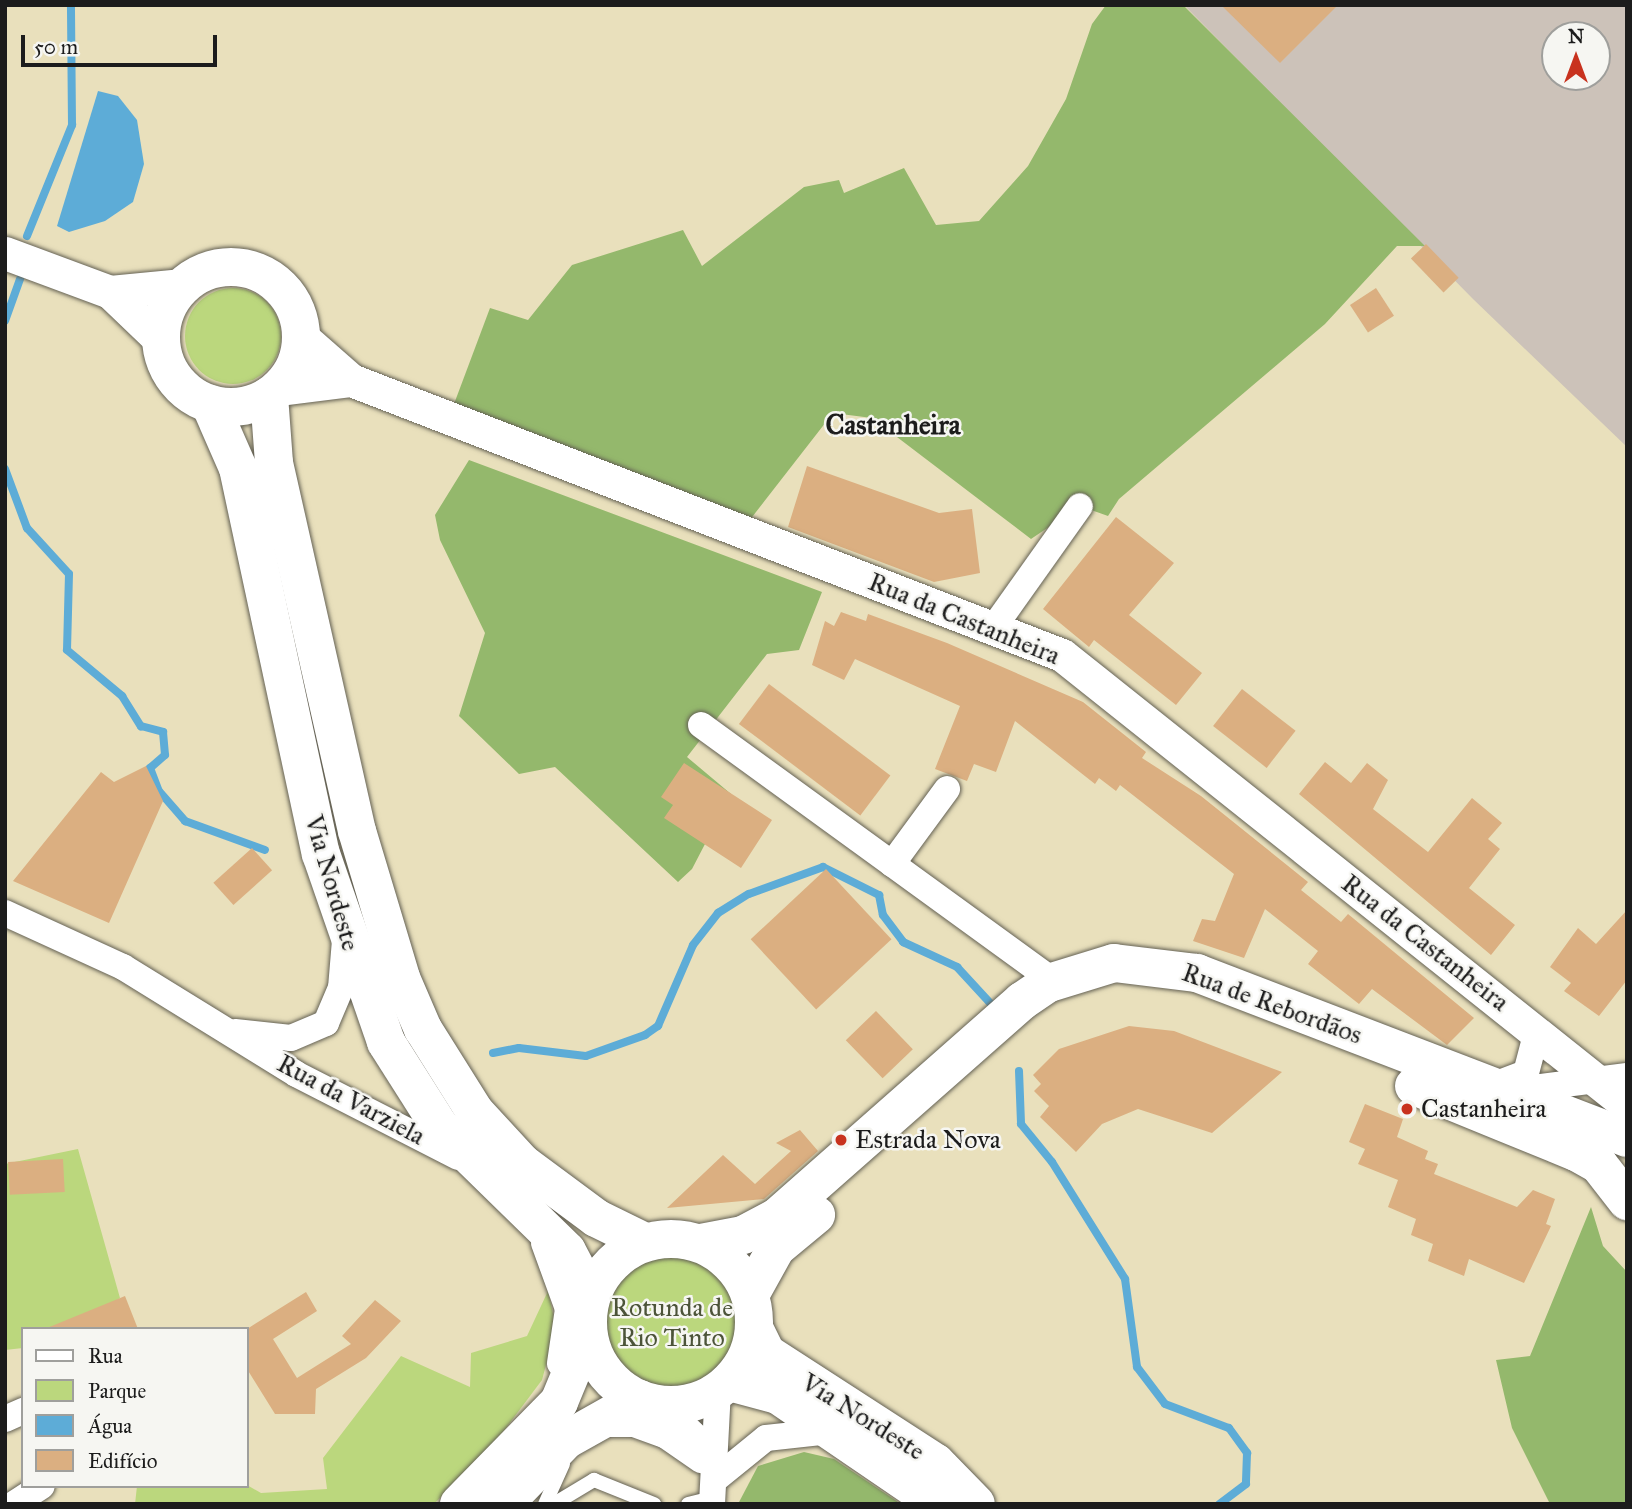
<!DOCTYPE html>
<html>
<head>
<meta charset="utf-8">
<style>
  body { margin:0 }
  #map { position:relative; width:1632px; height:1509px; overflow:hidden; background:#e9e0bc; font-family:"IM FELL Great Primer",serif }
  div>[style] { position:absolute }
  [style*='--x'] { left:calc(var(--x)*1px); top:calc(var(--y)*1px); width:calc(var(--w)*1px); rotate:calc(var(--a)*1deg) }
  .industrial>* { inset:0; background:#ccc2b9 }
  .green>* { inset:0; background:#bbd77d }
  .round { border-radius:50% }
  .forest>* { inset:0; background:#94b86c }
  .water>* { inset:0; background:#5dacd7 }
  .stream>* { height:8px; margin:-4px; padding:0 4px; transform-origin:4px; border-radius:4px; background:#5dacd7 }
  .building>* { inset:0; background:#dbaf81; transform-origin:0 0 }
  .roads { filter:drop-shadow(0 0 2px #646154) drop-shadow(0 0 2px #646154) }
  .service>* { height:14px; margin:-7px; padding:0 7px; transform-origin:7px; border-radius:7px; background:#fff }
  .minor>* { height:26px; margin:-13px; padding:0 13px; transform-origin:13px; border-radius:13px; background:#fff }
  .tertiary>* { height:33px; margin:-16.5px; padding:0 16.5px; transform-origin:16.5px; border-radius:16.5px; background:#fff }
  .secondary>* { height:38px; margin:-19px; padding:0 19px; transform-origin:19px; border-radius:19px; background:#fff }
  .secondary>.ring { margin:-19px; padding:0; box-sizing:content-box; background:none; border:38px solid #fff; border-radius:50% }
  .dots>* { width:19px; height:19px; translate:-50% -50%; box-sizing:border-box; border:4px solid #f6f6f2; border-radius:50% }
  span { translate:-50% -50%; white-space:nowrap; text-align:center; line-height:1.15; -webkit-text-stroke:5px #f6f6f2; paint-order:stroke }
  .street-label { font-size:26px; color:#1c1c1c }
  .poi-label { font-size:26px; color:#1c1c1c }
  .left { translate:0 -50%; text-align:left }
  .park-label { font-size:26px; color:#4c5439 }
  .neighbourhood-label { font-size:28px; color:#1c1c1c; font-weight:700 }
  .frame { position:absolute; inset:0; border:7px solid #1c1c1c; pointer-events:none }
  .legend { position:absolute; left:21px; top:1327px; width:228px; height:161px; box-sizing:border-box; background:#f6f6f2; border:2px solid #9f9f9c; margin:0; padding:9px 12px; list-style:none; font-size:21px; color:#1c1c1c }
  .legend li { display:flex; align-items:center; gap:14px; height:35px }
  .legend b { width:35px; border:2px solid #9f9f9c }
  .north { position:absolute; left:1541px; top:21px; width:70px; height:70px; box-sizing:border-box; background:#f6f6f2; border:2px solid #9f9f9c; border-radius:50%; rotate:0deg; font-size:19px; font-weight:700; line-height:28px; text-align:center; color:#1c1c1c }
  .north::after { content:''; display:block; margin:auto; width:24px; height:32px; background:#c8321e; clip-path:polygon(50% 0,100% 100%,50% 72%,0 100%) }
  .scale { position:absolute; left:21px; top:35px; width:196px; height:32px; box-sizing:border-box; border:4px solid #1c1c1c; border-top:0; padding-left:9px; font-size:21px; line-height:24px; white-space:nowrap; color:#1c1c1c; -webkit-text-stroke:5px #f6f6f2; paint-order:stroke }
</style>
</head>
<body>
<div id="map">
  <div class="industrial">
    <div style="clip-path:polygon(evenodd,1184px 5px,1627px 5px,1627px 447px,1473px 299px,1184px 5px,1555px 35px,1597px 35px,1597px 77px,1555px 77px,1555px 35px)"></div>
  </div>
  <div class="green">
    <div class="round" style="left:185px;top:288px;width:96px;height:96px"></div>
    <div style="clip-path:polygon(78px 1149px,120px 1298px,73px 1329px,23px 1329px,23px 1348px,5px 1350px,5px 1164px)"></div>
    <div class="round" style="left:606px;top:1257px;width:132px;height:132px"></div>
    <div style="clip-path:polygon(548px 1291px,556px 1327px,542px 1380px,497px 1440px,434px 1504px,135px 1504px,137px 1486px,247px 1485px,261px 1493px,327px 1489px,323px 1458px,401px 1356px,470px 1387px,471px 1353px,527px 1336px)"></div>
  </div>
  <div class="forest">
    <div style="clip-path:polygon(1106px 5px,1183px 5px,1425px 246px,1397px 246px,1325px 324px,1119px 499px,1108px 516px,1080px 506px,1031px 539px,872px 418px,833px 413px,749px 521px,454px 404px,490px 308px,528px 320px,572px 265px,683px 230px,702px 266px,804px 187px,839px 180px,844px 193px,904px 168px,936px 225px,979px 221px,1028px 166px,1066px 99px,1092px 24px)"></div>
    <div style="clip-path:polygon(469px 460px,822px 592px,799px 650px,767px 654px,687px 757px,731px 794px,692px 869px,678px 882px,555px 767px,519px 774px,459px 716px,485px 633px,440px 540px,435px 515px)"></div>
    <div style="clip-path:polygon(1591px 1207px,1603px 1246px,1627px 1272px,1627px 1504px,1550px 1504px,1512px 1428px,1496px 1360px,1530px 1356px)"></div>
    <div style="clip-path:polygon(804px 1452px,834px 1459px,901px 1504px,738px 1504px,758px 1466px)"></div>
  </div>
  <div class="water">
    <div style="clip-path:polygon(98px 91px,118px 96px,137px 120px,144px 164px,133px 202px,105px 221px,69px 232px,57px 226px)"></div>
  </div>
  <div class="stream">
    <div style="--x:27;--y:236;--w:120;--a:-67.9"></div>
    <div style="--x:72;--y:125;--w:120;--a:-90.5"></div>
    <div style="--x:5;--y:321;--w:45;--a:-70.3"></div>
    <div style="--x:5;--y:469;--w:63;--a:69.6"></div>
    <div style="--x:27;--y:528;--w:62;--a:47.6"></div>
    <div style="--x:69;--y:574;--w:76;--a:91.5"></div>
    <div style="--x:67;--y:650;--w:72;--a:39.9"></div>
    <div style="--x:122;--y:696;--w:36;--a:58"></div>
    <div style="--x:141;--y:726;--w:23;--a:15"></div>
    <div style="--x:163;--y:732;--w:23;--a:85"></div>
    <div style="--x:165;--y:755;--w:20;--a:139"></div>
    <div style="--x:150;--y:768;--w:25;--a:69"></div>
    <div style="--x:159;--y:791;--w:40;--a:49"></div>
    <div style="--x:185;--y:821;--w:85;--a:19.9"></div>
    <div style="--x:493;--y:1053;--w:26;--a:-11"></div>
    <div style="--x:519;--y:1048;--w:67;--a:6.8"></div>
    <div style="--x:586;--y:1056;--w:63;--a:-19.6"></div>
    <div style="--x:645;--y:1035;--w:16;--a:-35"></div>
    <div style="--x:658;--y:1026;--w:88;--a:-66.6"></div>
    <div style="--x:693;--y:945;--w:41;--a:-52"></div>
    <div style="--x:718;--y:913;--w:36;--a:-32"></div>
    <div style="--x:749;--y:894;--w:79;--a:-20"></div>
    <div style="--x:823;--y:867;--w:63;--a:26.6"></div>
    <div style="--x:879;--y:895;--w:20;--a:79"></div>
    <div style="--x:883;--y:915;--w:34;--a:53"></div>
    <div style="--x:903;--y:942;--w:60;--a:24.8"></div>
    <div style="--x:957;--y:967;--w:52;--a:47.4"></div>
    <div style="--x:1019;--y:1071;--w:53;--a:87.8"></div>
    <div style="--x:1021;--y:1124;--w:49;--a:50.8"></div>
    <div style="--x:1052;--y:1162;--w:138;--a:58"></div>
    <div style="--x:1125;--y:1279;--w:89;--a:82.2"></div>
    <div style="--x:1137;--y:1367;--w:46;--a:52.9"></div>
    <div style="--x:1165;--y:1404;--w:68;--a:20.6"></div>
    <div style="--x:1229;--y:1428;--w:31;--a:54"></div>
    <div style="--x:1247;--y:1453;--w:31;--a:92"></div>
    <div style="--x:1246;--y:1484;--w:34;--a:143"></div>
  </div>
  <div class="building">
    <div style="clip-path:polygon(1221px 5px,1338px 5px,1280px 63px)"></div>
    <div style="left:1426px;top:244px;width:47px;height:21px;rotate:46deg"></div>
    <div style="left:1376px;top:288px;width:33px;height:31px;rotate:57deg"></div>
    <div style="clip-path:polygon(807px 466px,939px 513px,972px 509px,980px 573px,934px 582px,788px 527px)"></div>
    <div style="clip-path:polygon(1116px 517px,1174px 563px,1129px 615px,1202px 673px,1176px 705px,1094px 640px,1089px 647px,1043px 609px)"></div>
    <div style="clip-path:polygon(841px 612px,866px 621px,868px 614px,947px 643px,1083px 702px,1146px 752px,1142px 758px,1201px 796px,1308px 882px,1301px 890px,1341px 922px,1348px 914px,1474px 1018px,1447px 1045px,1372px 989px,1359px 1004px,1308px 964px,1318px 951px,1265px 909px,1244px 958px,1193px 941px,1202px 919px,1215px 921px,1234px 874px,1120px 785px,1116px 791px,1099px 778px,1095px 784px,1015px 721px,996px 772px,974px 764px,967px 781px,935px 769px,960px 706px,855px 659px,844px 680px,812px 665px,825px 621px,834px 626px)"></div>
    <div style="left:769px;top:684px;width:152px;height:50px;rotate:37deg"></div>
    <div style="left:1242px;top:689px;width:68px;height:47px;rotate:38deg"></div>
    <div style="clip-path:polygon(1325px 762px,1351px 783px,1367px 763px,1388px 780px,1373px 809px,1428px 852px,1472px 798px,1502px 823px,1488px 839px,1500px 849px,1469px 888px,1515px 925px,1491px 955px,1299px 794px)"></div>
    <div style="clip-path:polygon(684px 763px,772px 820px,741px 868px,664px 818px,673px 805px,661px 797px)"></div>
    <div style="clip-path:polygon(146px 766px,163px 801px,109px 923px,13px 881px,101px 772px,114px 782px)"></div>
    <div style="left:252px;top:848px;width:30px;height:52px;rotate:48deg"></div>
    <div style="left:826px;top:869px;width:96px;height:103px;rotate:47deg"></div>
    <div style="clip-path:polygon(1627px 910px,1627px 980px,1599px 1016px,1564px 991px,1571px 983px,1550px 967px,1578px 928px,1596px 944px)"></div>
    <div style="left:876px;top:1011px;width:53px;height:42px;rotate:46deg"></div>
    <div style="clip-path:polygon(1129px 1026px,1174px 1031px,1282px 1072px,1212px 1133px,1138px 1109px,1102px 1124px,1076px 1152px,1040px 1117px,1049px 1106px,1034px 1091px,1041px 1084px,1033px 1075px,1059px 1049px)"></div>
    <div style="clip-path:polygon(1365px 1104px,1403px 1119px,1397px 1137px,1428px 1151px,1425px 1159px,1438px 1164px,1434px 1174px,1517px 1207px,1533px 1190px,1555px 1199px,1546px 1224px,1551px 1226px,1524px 1283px,1469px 1259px,1464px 1276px,1428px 1261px,1433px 1244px,1411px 1235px,1416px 1219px,1388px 1207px,1398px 1180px,1358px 1164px,1365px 1149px,1349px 1142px)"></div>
    <div style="clip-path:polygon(800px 1130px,818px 1151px,764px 1199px,667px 1208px,723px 1155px,755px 1184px,791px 1151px,776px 1143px)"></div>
    <div style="left:63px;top:1159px;width:33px;height:55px;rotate:87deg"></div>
    <div style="clip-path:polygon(306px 1292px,317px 1311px,273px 1339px,297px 1378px,351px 1344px,342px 1336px,375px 1300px,401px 1321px,366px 1358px,316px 1389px,315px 1414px,275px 1414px,247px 1369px,247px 1329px)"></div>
    <div style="clip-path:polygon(125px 1296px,138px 1329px,48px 1329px,47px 1328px)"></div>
  </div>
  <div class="roads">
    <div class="service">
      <div style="--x:545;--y:1504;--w:44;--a:-65.8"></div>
      <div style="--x:554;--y:1504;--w:47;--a:-31"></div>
      <div style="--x:594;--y:1480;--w:65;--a:21.8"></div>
      <div style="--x:688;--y:1504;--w:25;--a:-14"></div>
    </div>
    <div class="minor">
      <div style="--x:994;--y:627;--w:148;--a:-54.6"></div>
      <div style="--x:701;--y:725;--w:436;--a:36"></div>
      <div style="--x:892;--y:864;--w:93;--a:-53.7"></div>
      <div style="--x:5;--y:913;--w:130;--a:24.6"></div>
      <div style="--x:123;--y:967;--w:203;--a:31.7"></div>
      <div style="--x:296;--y:1074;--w:182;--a:27.1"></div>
      <div style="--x:235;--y:1032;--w:56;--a:6.1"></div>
      <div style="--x:291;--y:1038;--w:38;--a:-23"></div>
      <div style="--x:326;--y:1023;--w:38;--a:-67"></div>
      <div style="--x:341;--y:988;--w:48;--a:-85.2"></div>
      <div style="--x:1497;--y:1084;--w:31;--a:-21"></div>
      <div style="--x:1526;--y:1073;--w:43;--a:-75.3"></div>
      <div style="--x:1510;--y:1091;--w:118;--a:-7.3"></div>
      <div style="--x:544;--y:1243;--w:70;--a:70"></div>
      <div style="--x:568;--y:1309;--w:55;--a:98.4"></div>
      <div style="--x:663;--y:1405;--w:47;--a:44.1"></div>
      <div style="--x:697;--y:1438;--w:15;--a:79"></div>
      <div style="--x:5;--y:1419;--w:20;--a:-24"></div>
      <div style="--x:597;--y:1424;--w:37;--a:0"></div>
      <div style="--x:634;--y:1424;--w:33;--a:20"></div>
      <div style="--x:665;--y:1435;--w:44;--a:34.8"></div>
      <div style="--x:718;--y:1477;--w:62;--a:-39.1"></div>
      <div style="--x:766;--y:1438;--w:64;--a:-6.2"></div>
      <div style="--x:14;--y:1504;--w:33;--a:-33"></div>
      <div style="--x:712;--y:1504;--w:113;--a:-87"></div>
    </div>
    <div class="tertiary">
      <div style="--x:5;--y:253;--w:112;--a:20.4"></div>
      <div style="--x:110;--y:292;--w:71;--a:43.9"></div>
      <div style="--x:110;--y:292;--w:73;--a:-5.5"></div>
      <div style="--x:301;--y:336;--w:67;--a:41.3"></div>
      <div style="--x:351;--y:380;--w:762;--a:21.15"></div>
      <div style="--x:1062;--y:655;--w:722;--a:38.54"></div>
      <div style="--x:278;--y:389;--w:74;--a:-7"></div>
    </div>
    <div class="secondary">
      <div class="ring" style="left:161px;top:267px;width:102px;height:102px"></div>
      <div style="--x:269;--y:396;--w:67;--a:85.7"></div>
      <div style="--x:274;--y:463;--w:377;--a:77.3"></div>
      <div style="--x:357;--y:831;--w:153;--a:73.3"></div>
      <div style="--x:401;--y:978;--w:56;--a:66.7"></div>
      <div style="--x:423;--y:1029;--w:98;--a:57.9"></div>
      <div style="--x:475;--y:1112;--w:69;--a:47.3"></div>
      <div style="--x:522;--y:1163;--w:92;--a:36.6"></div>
      <div style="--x:596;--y:1218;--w:55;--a:26.1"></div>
      <div style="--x:210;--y:404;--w:70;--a:66.4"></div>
      <div style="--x:238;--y:468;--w:395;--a:77.9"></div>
      <div style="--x:321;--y:854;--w:199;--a:70.9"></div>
      <div style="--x:386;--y:1042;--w:101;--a:57.6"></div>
      <div style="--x:440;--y:1127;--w:177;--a:44.3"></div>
      <div style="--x:567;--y:1251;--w:50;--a:62.4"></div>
      <div style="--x:1414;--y:1086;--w:175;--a:22.2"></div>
      <div style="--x:1576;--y:1152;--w:26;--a:29"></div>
      <div style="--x:1599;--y:1165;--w:46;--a:52.1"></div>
      <div class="ring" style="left:588px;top:1239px;width:128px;height:128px"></div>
      <div style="--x:701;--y:1243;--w:43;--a:-10.8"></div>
      <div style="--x:743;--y:1235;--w:38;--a:-28"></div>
      <div style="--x:777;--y:1217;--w:327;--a:-41.4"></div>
      <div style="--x:1022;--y:1001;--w:32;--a:-34"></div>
      <div style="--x:1049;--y:983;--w:68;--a:-17.1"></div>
      <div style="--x:1114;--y:963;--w:84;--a:6.9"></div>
      <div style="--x:1197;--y:973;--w:461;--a:21"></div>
      <div style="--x:750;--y:1295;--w:54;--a:-61"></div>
      <div style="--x:776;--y:1248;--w:52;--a:-39.5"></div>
      <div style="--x:754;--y:1328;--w:28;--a:64"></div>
      <div style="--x:766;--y:1353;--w:202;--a:32.9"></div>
      <div style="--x:936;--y:1463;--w:57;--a:45.7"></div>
      <div style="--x:729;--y:1382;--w:51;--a:14.9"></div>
      <div style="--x:778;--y:1395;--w:194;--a:34.3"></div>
      <div style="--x:459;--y:1504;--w:143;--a:-45.6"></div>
      <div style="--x:559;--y:1402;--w:76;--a:-67.5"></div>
      <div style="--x:504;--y:1504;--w:89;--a:-45.9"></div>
      <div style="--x:566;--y:1440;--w:84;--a:-29.3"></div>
    </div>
  </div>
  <div class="dots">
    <div style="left:1407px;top:1109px;background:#c8321e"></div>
    <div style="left:841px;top:1140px;background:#c8321e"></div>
  </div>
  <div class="street-label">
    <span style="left:964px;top:619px;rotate:22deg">Rua da Castanheira</span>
    <span style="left:332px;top:883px;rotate:74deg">Via Nordeste</span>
    <span style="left:1425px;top:943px;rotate:38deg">Rua da Castanheira</span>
    <span style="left:1272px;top:1004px;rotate:20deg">Rua de Rebordãos</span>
    <span style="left:351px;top:1100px;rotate:28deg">Rua da Varziela</span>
    <span style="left:863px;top:1417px;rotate:32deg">Via Nordeste</span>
  </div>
  <div class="poi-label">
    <span class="left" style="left:1421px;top:1109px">Castanheira</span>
    <span class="left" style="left:855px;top:1140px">Estrada Nova</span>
  </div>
  <div class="park-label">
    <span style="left:672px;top:1323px">Rotunda de<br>Rio Tinto</span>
  </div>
  <div class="neighbourhood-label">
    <span style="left:893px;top:425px">Castanheira</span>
  </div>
  <div class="frame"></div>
  <ul class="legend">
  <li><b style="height:9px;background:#fff"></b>Rua</li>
  <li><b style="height:19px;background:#bbd77d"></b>Parque</li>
  <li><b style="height:19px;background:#5dacd7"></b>Água</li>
  <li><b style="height:19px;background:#dbaf81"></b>Edifício</li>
  </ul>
  <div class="north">N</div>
  <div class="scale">50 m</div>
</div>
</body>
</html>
